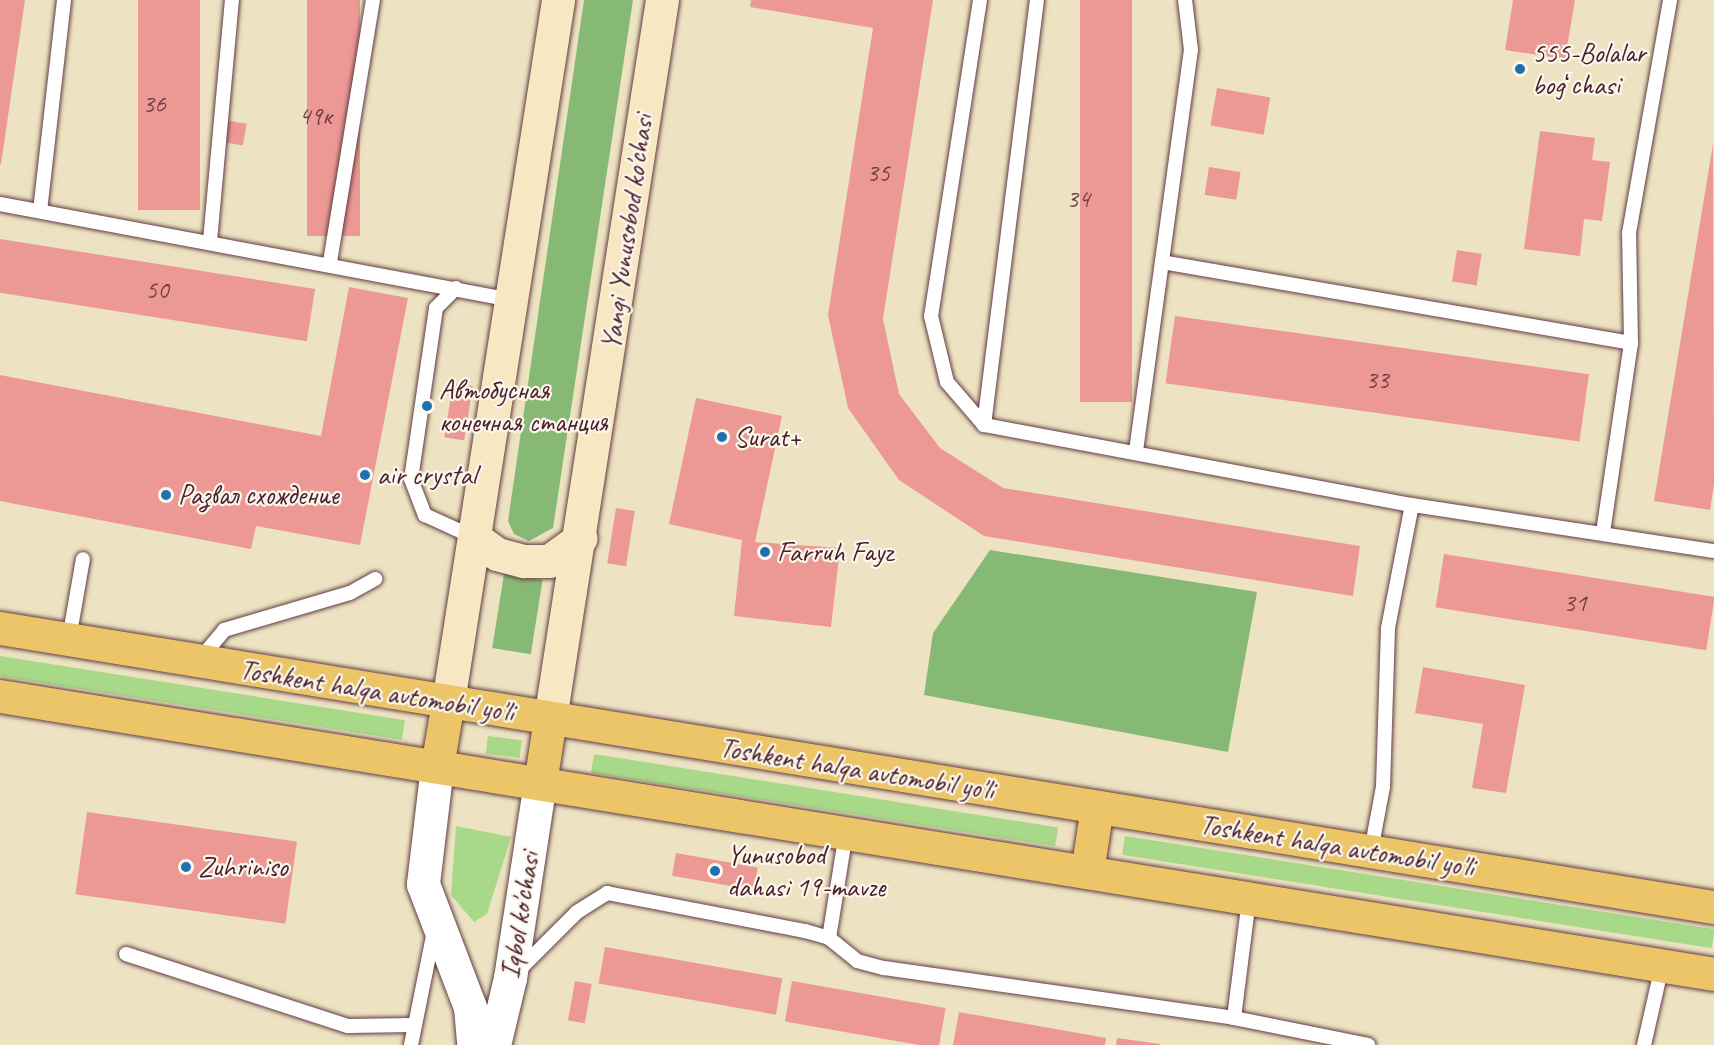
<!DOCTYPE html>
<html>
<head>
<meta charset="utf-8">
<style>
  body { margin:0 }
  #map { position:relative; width:1714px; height:1045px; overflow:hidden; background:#ede3c2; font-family:Caveat,sans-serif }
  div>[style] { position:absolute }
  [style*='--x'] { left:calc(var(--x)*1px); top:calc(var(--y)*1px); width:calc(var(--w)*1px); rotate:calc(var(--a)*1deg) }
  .green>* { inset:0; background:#a8d988; transform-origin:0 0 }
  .forest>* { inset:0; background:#86b974; transform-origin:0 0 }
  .building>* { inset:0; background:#ec9995; transform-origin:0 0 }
  .roads { filter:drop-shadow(0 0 2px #623c42) drop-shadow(0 0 2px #623c42) }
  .service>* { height:14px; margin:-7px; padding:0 7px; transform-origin:7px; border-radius:7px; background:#fff }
  .tertiary>* { height:33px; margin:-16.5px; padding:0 16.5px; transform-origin:16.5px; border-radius:16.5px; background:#fff }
  .secondary>* { height:33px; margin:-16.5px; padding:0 16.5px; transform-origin:16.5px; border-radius:16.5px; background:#f7e8c3 }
  .trunk>* { height:33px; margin:-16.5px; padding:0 16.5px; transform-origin:16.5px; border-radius:16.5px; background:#ecc569 }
  .dots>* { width:16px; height:16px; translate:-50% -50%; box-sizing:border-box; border:3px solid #fbf7ec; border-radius:50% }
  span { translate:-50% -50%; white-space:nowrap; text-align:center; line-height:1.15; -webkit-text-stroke:4.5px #fbf7ec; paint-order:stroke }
  .number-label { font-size:26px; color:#723e46 }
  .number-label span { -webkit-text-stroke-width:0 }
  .poi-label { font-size:28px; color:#4a1f2b }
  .left { translate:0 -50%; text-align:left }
  .street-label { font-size:28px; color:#4a1f2b }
</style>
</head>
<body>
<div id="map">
  <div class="green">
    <div style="left:0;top:656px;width:410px;height:20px;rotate:9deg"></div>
    <div style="left:488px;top:736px;width:34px;height:18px;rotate:7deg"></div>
    <div style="left:594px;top:754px;width:470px;height:19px;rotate:9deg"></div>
    <div style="clip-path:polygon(456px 826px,511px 837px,487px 914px,474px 922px,451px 895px)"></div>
    <div style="left:1125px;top:836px;width:597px;height:19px;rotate:9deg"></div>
  </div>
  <div class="forest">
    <div style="clip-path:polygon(584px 0,633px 0,553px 528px,529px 541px,514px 534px,508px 521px)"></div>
    <div style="clip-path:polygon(990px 550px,1257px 592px,1228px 752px,924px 695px,933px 633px)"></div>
    <div style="left:504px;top:574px;width:39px;height:75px;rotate:9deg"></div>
  </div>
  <div class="building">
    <div style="clip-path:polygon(0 0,25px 0,1px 164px,0 164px)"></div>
    <div style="left:138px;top:0;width:62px;height:210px"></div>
    <div style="left:307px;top:0;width:53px;height:236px"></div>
    <div style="clip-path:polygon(751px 0,933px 0,883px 319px,899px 394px,940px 448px,1003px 488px,1360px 546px,1353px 596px,984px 536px,899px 480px,848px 408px,828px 315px,873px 28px,750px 7px)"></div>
    <div style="left:1080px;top:0;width:52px;height:402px"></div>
    <div style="clip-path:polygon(1513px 0,1575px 0,1565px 59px,1505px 50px)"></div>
    <div style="left:1217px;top:88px;width:54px;height:38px;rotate:10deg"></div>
    <div style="left:225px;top:120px;width:22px;height:22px;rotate:10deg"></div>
    <div style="clip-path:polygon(1540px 131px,1595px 138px,1592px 160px,1610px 162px,1602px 221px,1584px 219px,1580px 256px,1524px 249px)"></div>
    <div style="clip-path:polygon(1713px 144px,1714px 484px,1710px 510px,1654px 501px)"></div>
    <div style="left:1209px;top:167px;width:32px;height:28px;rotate:9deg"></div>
    <div style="left:0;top:239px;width:319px;height:53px;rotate:9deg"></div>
    <div style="left:1457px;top:250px;width:25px;height:32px;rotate:9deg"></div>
    <div style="clip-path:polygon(349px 287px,408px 298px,360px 545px,256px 526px,251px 549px,0 501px,0 375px,321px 436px)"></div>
    <div style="left:1175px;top:316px;width:418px;height:68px;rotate:8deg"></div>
    <div style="left:453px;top:383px;width:20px;height:55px;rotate:9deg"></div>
    <div style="clip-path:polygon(696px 398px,782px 416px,755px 542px,840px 548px,831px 627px,734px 616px,742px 540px,669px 524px)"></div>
    <div style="left:616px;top:508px;width:19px;height:56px;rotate:9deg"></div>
    <div style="left:1444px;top:554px;width:274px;height:54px;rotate:9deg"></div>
    <div style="clip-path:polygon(1423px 667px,1525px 685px,1506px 793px,1472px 788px,1483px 724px,1415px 713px)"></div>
    <div style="left:87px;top:812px;width:212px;height:83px;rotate:8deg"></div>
    <div style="left:676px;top:853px;width:83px;height:23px;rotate:10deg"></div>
    <div style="left:605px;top:947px;width:180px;height:37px;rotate:10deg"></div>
    <div style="left:575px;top:981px;width:17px;height:40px;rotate:10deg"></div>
    <div style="left:792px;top:981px;width:156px;height:41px;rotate:10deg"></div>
    <div style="clip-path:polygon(959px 1012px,1106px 1038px,1105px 1045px,953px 1045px)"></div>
    <div style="clip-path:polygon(1117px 1038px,1160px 1044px,1160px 1045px,1116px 1045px)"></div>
  </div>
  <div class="roads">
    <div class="service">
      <div style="--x:980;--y:0;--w:320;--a:98.8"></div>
      <div style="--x:931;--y:316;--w:68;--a:76.4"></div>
      <div style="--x:947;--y:382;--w:57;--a:49.3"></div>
      <div style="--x:984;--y:425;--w:435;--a:10.6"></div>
      <div style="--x:1412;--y:505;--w:305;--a:8.7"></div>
      <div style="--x:0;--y:204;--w:520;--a:10.64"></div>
      <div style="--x:40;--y:211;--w:212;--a:-83.5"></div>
      <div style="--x:210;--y:241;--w:242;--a:-84.8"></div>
      <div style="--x:330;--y:262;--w:266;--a:-80.7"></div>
      <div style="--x:1162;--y:262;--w:476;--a:9.8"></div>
      <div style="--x:1631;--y:343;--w:192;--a:98.4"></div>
      <div style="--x:456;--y:288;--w:28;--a:135"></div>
      <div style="--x:436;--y:308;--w:173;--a:98.3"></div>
      <div style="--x:411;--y:479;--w:39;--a:69"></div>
      <div style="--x:425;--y:515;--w:55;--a:24.7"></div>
      <div style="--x:1631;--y:343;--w:110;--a:-91"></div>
      <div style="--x:1629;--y:233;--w:237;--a:-80"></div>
      <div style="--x:984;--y:425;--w:428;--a:-82.9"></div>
      <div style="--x:1136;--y:451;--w:405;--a:-82.2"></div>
      <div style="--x:1191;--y:50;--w:50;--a:-96.8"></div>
      <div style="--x:69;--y:639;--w:81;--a:-80.1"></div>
      <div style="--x:200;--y:659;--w:38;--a:-50"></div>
      <div style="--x:224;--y:630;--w:131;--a:-16.4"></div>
      <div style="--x:350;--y:593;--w:29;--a:-29"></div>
      <div style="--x:1371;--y:851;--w:65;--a:-79.4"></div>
      <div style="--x:1383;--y:787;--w:159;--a:-88.2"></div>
      <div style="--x:1388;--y:628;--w:125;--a:-79"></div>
      <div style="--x:829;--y:938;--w:106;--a:-80.8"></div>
      <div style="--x:126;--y:954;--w:233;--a:18"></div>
      <div style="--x:348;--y:1026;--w:66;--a:-0.9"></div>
      <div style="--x:516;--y:973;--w:86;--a:-45"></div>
      <div style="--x:577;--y:912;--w:36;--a:-32"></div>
      <div style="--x:607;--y:893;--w:202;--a:10.9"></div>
      <div style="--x:805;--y:931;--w:25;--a:16"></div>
      <div style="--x:829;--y:938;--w:36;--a:39"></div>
      <div style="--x:857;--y:961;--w:28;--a:15"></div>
      <div style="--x:884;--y:968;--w:354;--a:8.1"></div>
      <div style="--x:1234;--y:1018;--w:137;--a:11.4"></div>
      <div style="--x:1234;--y:1018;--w:120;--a:-82.8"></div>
      <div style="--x:411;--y:1045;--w:116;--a:-78.6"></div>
      <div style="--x:1644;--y:1045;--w:81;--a:-77.2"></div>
    </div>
    <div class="tertiary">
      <div style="--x:437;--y:766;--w:119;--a:96.8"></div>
      <div style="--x:423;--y:884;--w:132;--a:69.1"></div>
      <div style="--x:470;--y:1007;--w:38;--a:85"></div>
      <div style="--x:494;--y:1045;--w:69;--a:-76.6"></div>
      <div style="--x:510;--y:978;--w:197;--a:-81.3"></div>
    </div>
    <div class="secondary">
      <div style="--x:475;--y:538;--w:27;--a:36"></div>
      <div style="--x:497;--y:554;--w:28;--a:15"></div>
      <div style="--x:524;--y:561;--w:25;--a:0"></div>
      <div style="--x:549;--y:561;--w:39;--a:-36"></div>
      <div style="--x:448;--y:702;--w:711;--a:-81.09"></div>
      <div style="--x:550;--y:719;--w:728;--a:-81.15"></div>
    </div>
    <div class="trunk">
      <div style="--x:0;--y:628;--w:1737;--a:9.25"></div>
      <div style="--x:0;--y:696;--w:1736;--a:9.21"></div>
      <div style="--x:437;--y:766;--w:65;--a:-80.2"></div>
      <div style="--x:540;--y:783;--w:65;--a:-81.1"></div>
      <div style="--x:1087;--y:872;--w:66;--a:-81.3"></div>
    </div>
  </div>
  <div class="dots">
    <div style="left:1520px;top:69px;background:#1f6fb2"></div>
    <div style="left:427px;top:406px;background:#1f6fb2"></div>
    <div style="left:722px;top:437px;background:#1f6fb2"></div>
    <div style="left:365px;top:475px;background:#1f6fb2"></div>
    <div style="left:166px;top:495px;background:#1f6fb2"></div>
    <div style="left:765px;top:552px;background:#1f6fb2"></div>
    <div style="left:186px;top:867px;background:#1f6fb2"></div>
    <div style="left:715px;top:871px;background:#1f6fb2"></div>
  </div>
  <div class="number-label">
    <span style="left:154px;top:104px">36</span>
    <span style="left:315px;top:116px">49к</span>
    <span style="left:878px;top:173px">35</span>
    <span style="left:1078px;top:199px">34</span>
    <span style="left:157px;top:290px">50</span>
    <span style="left:1377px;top:380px">33</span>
    <span style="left:1575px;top:603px">31</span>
  </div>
  <div class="poi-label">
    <span class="left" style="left:1532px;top:69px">555-Bolalar<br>bogʻchasi</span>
    <span class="left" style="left:439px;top:406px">Автобусная<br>конечная станция</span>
    <span class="left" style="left:734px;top:437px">Surat+</span>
    <span class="left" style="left:377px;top:475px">air crystal</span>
    <span class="left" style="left:178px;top:495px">Развал схождение</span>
    <span class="left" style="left:777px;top:552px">Farruh Fayz</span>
    <span class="left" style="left:727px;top:871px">Yunusobod<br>dahasi 19-mavze</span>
    <span class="left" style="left:198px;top:867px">Zuhriniso</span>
  </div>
  <div class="street-label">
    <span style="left:627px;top:232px;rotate:-82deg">Yangi Yunusobod ko'chasi</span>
    <span style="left:377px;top:691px;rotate:9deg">Toshkent halqa avtomobil yo'li</span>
    <span style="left:857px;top:769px;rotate:9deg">Toshkent halqa avtomobil yo'li</span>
    <span style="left:1337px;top:846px;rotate:9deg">Toshkent halqa avtomobil yo'li</span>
    <span style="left:520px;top:915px;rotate:-81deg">Iqbol ko'chasi</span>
  </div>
</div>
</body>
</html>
